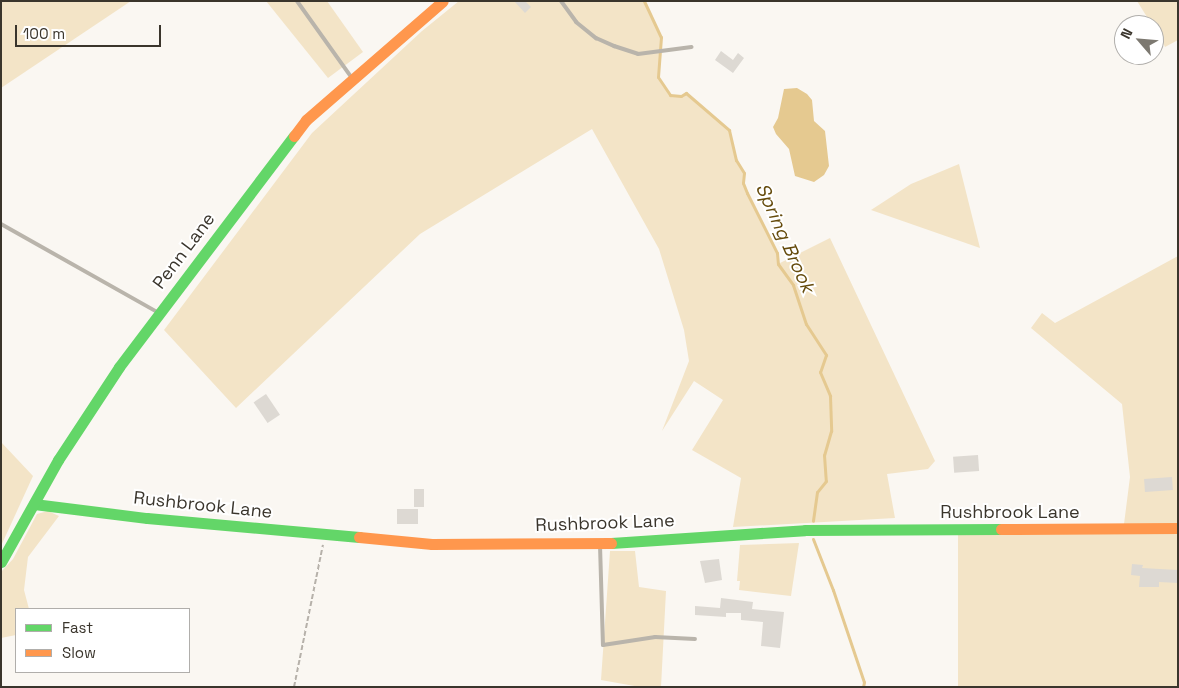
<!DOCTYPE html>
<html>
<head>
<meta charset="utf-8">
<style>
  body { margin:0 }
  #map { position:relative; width:1179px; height:688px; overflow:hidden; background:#faf7f2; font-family:"Space Grotesk",sans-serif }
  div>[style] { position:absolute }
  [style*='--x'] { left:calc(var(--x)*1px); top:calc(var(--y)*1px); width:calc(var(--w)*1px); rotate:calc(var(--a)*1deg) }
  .green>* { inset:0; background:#f3e4c7; transform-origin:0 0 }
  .water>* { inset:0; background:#e5c990 }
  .stream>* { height:3px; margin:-1.5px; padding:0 1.5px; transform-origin:1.5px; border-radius:1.5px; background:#e5c990 }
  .building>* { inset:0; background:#ddd9d3; transform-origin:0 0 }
  .path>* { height:2px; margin-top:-1px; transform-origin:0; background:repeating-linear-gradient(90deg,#b6b1aa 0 5px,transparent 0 7.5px) }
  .lane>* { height:4px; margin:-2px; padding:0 2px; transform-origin:2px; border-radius:2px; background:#b9b4ab }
  .fast>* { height:11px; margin:-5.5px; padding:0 5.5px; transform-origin:5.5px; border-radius:5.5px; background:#63d668 }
  .slow>* { height:11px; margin:-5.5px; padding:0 5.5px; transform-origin:5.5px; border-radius:5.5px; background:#ff974d }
  span { translate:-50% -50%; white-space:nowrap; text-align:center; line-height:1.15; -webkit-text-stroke:4px #fff; paint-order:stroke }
  .street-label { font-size:18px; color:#3a352c }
  .water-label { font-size:19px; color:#654b0c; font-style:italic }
  .frame { position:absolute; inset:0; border:2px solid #3a352c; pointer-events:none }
  .legend { position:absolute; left:15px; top:608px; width:175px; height:65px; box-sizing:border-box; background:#fff; border:1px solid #b0aeab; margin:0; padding:6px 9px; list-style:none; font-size:15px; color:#3a352c }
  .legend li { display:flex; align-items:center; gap:10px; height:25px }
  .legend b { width:25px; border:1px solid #b0aeab }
  .north { position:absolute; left:1114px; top:15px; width:50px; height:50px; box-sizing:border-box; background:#fff; border:1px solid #b0aeab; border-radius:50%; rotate:297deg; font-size:14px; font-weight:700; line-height:20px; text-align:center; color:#3a352c }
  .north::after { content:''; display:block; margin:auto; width:18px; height:22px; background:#7d7971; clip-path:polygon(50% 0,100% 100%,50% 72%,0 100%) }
  .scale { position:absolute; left:15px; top:25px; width:146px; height:22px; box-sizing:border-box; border:2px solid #3a352c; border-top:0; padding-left:6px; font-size:15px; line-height:18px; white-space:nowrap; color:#3a352c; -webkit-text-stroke:4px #fff; paint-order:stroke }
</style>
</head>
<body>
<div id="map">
  <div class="green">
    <div style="clip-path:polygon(1px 1px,131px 1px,1px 88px)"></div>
    <div style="clip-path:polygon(266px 1px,327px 1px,363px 52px,328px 78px)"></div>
    <div style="clip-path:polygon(459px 1px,644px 1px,661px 37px,658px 77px,670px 95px,681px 96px,686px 93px,729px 130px,736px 160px,744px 173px,743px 183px,747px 193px,777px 253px,778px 264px,830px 238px,935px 461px,928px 469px,887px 474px,895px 518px,733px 527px,741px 478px,692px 450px,723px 400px,694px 381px,662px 431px,689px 361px,684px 330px,659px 249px,592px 129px,420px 234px,236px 408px,164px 330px,312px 133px,422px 31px)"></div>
    <div style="clip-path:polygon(1137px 1px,1178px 1px,1178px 40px,1165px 47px,1154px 25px,1152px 25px)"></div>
    <div style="clip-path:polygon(959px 164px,980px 248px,871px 210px,911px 184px)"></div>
    <div style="clip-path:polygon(1178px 256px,1178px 524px,1124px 524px,1130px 477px,1122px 404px,1031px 328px,1042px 313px,1055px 323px)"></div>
    <div style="clip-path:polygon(1px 442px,33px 476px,1px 546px)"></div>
    <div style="clip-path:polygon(48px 511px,59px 516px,28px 557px,24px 590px,29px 609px,16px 609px,16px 635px,1px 638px,1px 572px,13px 559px,37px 514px)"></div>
    <div style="left:1178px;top:534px;width:153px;height:220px;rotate:90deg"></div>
    <div style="clip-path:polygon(799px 543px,791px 596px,739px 590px,740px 581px,737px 581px,740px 545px)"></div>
    <div style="clip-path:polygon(610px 551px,635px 551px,639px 587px,666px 591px,661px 687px,640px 687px,601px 680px)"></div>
  </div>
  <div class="water">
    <div style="clip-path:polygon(797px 88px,807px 94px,812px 100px,814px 121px,825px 131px,829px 166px,824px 175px,814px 182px,795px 176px,789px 149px,776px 134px,773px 127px,778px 118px,784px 89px)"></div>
  </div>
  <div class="stream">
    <div style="--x:644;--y:1;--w:40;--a:65"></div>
    <div style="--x:661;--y:37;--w:40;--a:94.3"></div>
    <div style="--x:658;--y:77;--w:22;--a:56"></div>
    <div style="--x:670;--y:95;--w:11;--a:5"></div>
    <div style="--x:681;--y:96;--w:6;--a:-31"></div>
    <div style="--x:686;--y:93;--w:57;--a:40.7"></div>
    <div style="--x:729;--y:130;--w:31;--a:77"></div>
    <div style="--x:736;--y:160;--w:15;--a:58"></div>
    <div style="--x:744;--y:173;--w:10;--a:96"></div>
    <div style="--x:743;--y:183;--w:11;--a:68"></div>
    <div style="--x:747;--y:193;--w:67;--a:63.4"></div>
    <div style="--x:777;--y:253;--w:11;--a:85"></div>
    <div style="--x:778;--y:264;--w:26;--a:54"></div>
    <div style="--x:793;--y:285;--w:41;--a:71.6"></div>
    <div style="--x:806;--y:324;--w:37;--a:57"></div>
    <div style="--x:826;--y:355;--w:18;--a:109"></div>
    <div style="--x:820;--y:372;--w:26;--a:67"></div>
    <div style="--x:830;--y:396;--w:35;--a:88"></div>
    <div style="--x:831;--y:431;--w:25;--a:106"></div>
    <div style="--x:824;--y:455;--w:26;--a:86"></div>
    <div style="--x:826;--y:481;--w:14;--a:129"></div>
    <div style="--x:817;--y:492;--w:29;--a:98"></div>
    <div style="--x:813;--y:539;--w:55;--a:68.6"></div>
    <div style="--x:833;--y:590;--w:97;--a:71.4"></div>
    <div style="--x:864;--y:682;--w:5;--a:101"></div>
  </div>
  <div class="building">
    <div style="clip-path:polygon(514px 1px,525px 1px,531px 7px,525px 13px)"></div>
    <div style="clip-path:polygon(721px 51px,733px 60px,738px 53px,744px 58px,733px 73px,715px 60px)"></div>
    <div style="left:266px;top:394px;width:25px;height:15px;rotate:56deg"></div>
    <div style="left:978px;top:455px;width:16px;height:25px;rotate:86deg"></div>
    <div style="left:1172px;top:477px;width:13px;height:28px;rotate:86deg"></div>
    <div style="left:414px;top:489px;width:10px;height:18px"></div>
    <div style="left:418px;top:509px;width:15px;height:21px;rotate:90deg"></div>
    <div style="clip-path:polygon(719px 559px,722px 580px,705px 583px,700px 561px)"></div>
    <div style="clip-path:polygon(1132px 564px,1143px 565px,1142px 568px,1178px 570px,1178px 583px,1159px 582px,1159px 587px,1139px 587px,1140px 576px,1131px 575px)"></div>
    <div style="clip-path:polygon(721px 598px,753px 602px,752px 609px,784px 612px,780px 648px,761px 646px,763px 622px,741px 620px,741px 613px,726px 613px,726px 617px,695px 615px,695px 606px,720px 608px)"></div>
  </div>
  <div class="path">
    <div style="--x:294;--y:687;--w:145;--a:-78.5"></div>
  </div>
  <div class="lane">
    <div style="--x:297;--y:1;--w:95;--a:54.5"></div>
    <div style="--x:561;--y:1;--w:26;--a:54"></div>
    <div style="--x:576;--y:22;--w:26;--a:39"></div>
    <div style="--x:596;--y:38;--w:20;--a:24"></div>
    <div style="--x:614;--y:46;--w:25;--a:18"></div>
    <div style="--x:638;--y:54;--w:54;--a:-7.4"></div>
    <div style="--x:1;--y:224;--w:179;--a:29.4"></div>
    <div style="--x:600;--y:545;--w:100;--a:88.3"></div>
    <div style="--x:603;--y:645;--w:53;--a:-8.7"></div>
    <div style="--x:655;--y:637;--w:40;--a:2.9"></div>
  </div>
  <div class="fast">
    <div style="--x:34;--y:504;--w:114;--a:7.1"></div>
    <div style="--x:147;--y:518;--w:213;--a:5.1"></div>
    <div style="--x:611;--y:543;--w:194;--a:-3.8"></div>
    <div style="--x:805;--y:530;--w:196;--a:-0.3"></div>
    <div style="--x:1;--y:562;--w:117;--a:-60.8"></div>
    <div style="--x:58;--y:460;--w:111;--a:-56.7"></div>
    <div style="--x:119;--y:367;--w:290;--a:-52.9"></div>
  </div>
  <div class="slow">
    <div style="--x:294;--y:136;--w:20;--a:-53"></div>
    <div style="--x:306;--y:120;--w:181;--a:-41"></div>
    <div style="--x:1001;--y:529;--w:177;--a:-0.3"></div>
    <div style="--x:359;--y:537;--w:73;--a:5.5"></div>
    <div style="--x:432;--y:544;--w:179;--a:-0.3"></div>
  </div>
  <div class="street-label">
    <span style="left:184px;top:251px;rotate:-53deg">Penn Lane</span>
    <span style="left:203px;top:505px;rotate:6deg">Rushbrook Lane</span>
    <span style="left:1010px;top:512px">Rushbrook Lane</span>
    <span style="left:605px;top:523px;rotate:-2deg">Rushbrook Lane</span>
  </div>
  <div class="water-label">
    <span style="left:785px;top:238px;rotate:66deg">Spring Brook</span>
  </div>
  <div class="frame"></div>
  <ul class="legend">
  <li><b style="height:6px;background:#63d668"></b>Fast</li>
  <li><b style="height:6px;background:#ff974d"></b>Slow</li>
  </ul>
  <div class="north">N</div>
  <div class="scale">100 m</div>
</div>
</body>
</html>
